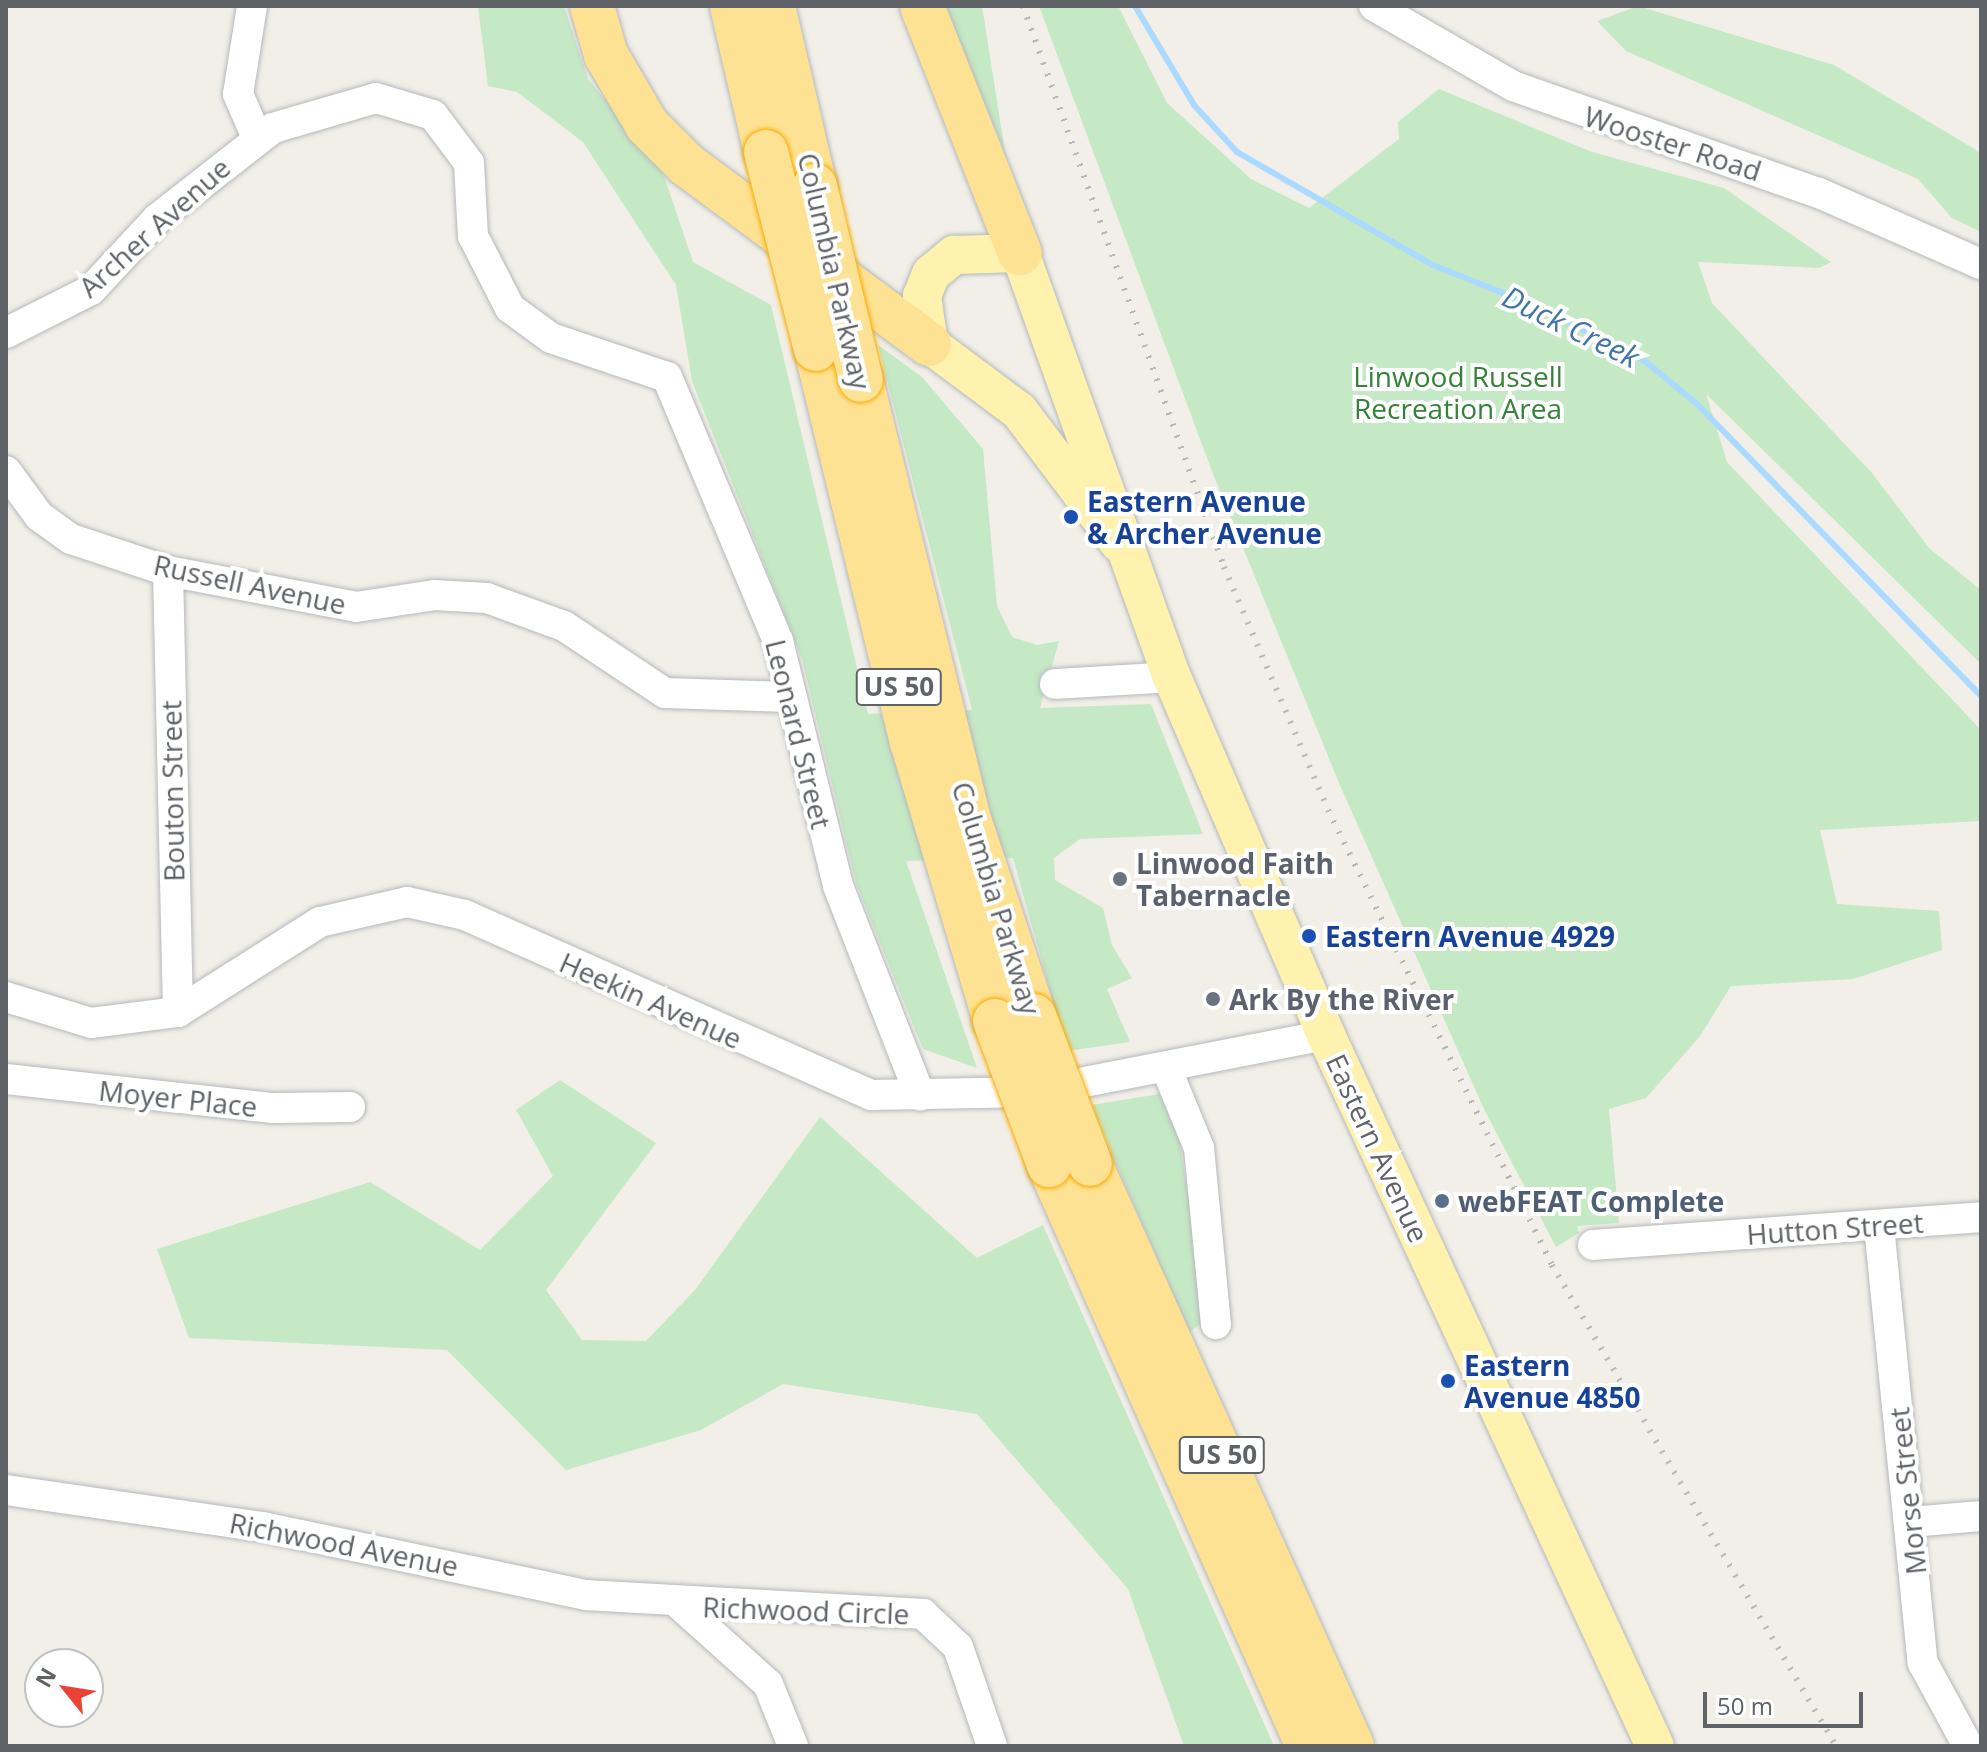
<!DOCTYPE html>
<html>
<head>
<meta charset="utf-8">
<style>
  body { margin:0 }
  #map { position:relative; width:1987px; height:1752px; overflow:hidden; background:#f1efe8; font-family:"Open Sans",sans-serif }
  div>[style] { position:absolute }
  [style*='--x'] { left:calc(var(--x)*1px); top:calc(var(--y)*1px); width:calc(var(--w)*1px); rotate:calc(var(--a)*1deg) }
  .green>* { inset:0; background:#c5e8c5 }
  .stream>* { height:6px; margin:-3px; padding:0 3px; transform-origin:3px; border-radius:3px; background:#aadaff }
  .roads { filter:drop-shadow(0 0 2px #b5b8bc) drop-shadow(0 0 2px #b5b8bc) }
  .minor>* { height:30px; margin:-15px; padding:0 15px; transform-origin:15px; border-radius:15px; background:#fff }
  .major>* { height:38px; margin:-19px; padding:0 19px; transform-origin:19px; border-radius:19px; background:#fff2af }
  .highway>* { height:44px; margin:-22px; padding:0 22px; transform-origin:22px; border-radius:22px; background:#fde293 }
  .rail>* { height:6px; margin-top:-3px; transform-origin:0; background:repeating-linear-gradient(90deg,#b6b7b8 0 2px,transparent 0 12px) }
  .bridges { filter:drop-shadow(0 0 2px #f9ab00) drop-shadow(0 0 2px #f9ab00) }
  .highway-bridge>* { height:44px; margin:-22px; padding:0 22px; transform-origin:22px; border-radius:22px; background:#fde293 }
  .dots>* { width:22px; height:22px; translate:-50% -50%; box-sizing:border-box; border:4px solid #fff; border-radius:50% }
  span { translate:-50% -50%; white-space:nowrap; text-align:center; line-height:1.15; -webkit-text-stroke:8px #fff; paint-order:stroke }
  .shield-label span { padding:2px 6px; background:#fff; border:2px solid; border-radius:6px; -webkit-text-stroke-width:0 }
  .shield-label { font-size:26px; color:#5f6368; font-weight:700 }
  .street-label { font-size:28px; color:#5f6368 }
  .park-label { font-size:28px; color:#348238 }
  .transit-label { font-size:28px; color:#164399; font-weight:700 }
  .left { translate:0 -50%; text-align:left }
  .worship-label { font-size:28px; color:#5b616d; font-weight:700 }
  .service-label { font-size:28px; color:#4e5e75; font-weight:700 }
  .water-label { font-size:30px; color:#4174aa; font-style:italic }
  .frame { position:absolute; inset:0; border:8px solid #5f6368; pointer-events:none }
  .north { position:absolute; left:24px; top:1648px; width:80px; height:80px; box-sizing:border-box; background:#fff; border:2px solid #bfc1c3; border-radius:50%; rotate:300deg; font-size:22px; font-weight:700; line-height:32px; text-align:center; color:#5f6368 }
  .north::after { content:''; display:block; margin:auto; width:28px; height:36px; background:#ea4335; clip-path:polygon(50% 0,100% 100%,50% 72%,0 100%) }
  .scale { position:absolute; left:1703px; top:1692px; width:160px; height:36px; box-sizing:border-box; border:4px solid #5f6368; border-top:0; padding-left:10px; font-size:24px; line-height:28px; white-space:nowrap; color:#5f6368; -webkit-text-stroke:6px #fff; paint-order:stroke }
</style>
</head>
<body>
<div id="map">
  <div class="green">
    <div style="clip-path:polygon(478px 6px,564px 6px,588px 79px,662px 170px,693px 262px,771px 305px,868px 714px,972px 710px,878px 345px,922px 377px,983px 449px,997px 606px,1012px 637px,1037px 645px,1059px 641px,1040px 708px,1151px 704px,1203px 834px,1080px 839px,1054px 858px,1055px 880px,1103px 908px,1112px 945px,1132px 978px,1107px 989px,1130px 1042px,1067px 1051px,1013px 858px,906px 861px,977px 1068px,923px 1049px,856px 883px,802px 659px,692px 381px,676px 285px,583px 142px,517px 92px,488px 86px)"></div>
    <div style="clip-path:polygon(946px 6px,982px 6px,1005px 152px,987px 109px)"></div>
    <div style="clip-path:polygon(1039px 6px,1118px 6px,1167px 103px,1251px 179px,1309px 208px,1399px 139px,1398px 122px,1439px 89px,1592px 152px,1724px 188px,1831px 262px,1819px 268px,1698px 262px,1712px 303px,1871px 472px,1930px 549px,1981px 590px,1981px 664px,1706px 394px,1727px 462px,1981px 730px,1981px 821px,1820px 830px,1837px 904px,1939px 911px,1942px 950px,1853px 979px,1731px 986px,1700px 1036px,1646px 1098px,1609px 1109px,1619px 1223px,1577px 1226px,1579px 1233px,1556px 1247px,1484px 1109px,1339px 783px,1213px 474px)"></div>
    <div style="clip-path:polygon(1638px 6px,1834px 65px,1981px 153px,1981px 232px,1952px 218px,1918px 179px,1626px 51px,1597px 21px)"></div>
    <div style="clip-path:polygon(560px 1080px,656px 1143px,546px 1290px,582px 1340px,646px 1341px,695px 1290px,820px 1117px,977px 1258px,1043px 1225px,1274px 1746px,1184px 1746px,1128px 1589px,977px 1414px,783px 1384px,701px 1430px,566px 1470px,447px 1350px,189px 1338px,157px 1249px,370px 1182px,480px 1250px,553px 1176px,516px 1110px)"></div>
    <div style="clip-path:polygon(1160px 1094px,1179px 1137px,1207px 1320px,1189px 1332px,1091px 1105px)"></div>
  </div>
  <div class="stream">
    <div style="--x:1135;--y:6;--w:115;--a:59.2"></div>
    <div style="--x:1194;--y:105;--w:64;--a:47.5"></div>
    <div style="--x:1237;--y:152;--w:226;--a:30"></div>
    <div style="--x:1433;--y:265;--w:113;--a:21.8"></div>
    <div style="--x:1538;--y:307;--w:121;--a:27"></div>
    <div style="--x:1646;--y:362;--w:65;--a:39.4"></div>
    <div style="--x:1696;--y:403;--w:409;--a:45.8"></div>
  </div>
  <div class="roads">
    <div class="minor">
      <div style="--x:252;--y:6;--w:89;--a:99"></div>
      <div style="--x:238;--y:94;--w:50;--a:66.5"></div>
      <div style="--x:1374;--y:6;--w:160;--a:29.9"></div>
      <div style="--x:1513;--y:86;--w:324;--a:19.3"></div>
      <div style="--x:1819;--y:193;--w:177;--a:23.7"></div>
      <div style="--x:6;--y:333;--w:95;--a:-26.8"></div>
      <div style="--x:91;--y:290;--w:98;--a:-47.1"></div>
      <div style="--x:158;--y:218;--w:146;--a:-38"></div>
      <div style="--x:273;--y:128;--w:107;--a:-16.2"></div>
      <div style="--x:376;--y:98;--w:59;--a:16.6"></div>
      <div style="--x:433;--y:115;--w:60;--a:53.1"></div>
      <div style="--x:469;--y:163;--w:73;--a:86.9"></div>
      <div style="--x:473;--y:236;--w:81;--a:62.8"></div>
      <div style="--x:510;--y:308;--w:51;--a:36.2"></div>
      <div style="--x:551;--y:338;--w:122;--a:18.6"></div>
      <div style="--x:667;--y:377;--w:286;--a:67.2"></div>
      <div style="--x:778;--y:641;--w:252;--a:76.2"></div>
      <div style="--x:838;--y:886;--w:225;--a:68.6"></div>
      <div style="--x:6;--y:471;--w:56;--a:53.7"></div>
      <div style="--x:39;--y:516;--w:39;--a:36"></div>
      <div style="--x:71;--y:539;--w:102;--a:18.3"></div>
      <div style="--x:168;--y:571;--w:191;--a:10.8"></div>
      <div style="--x:356;--y:607;--w:79;--a:-8.7"></div>
      <div style="--x:434;--y:595;--w:53;--a:3.2"></div>
      <div style="--x:487;--y:598;--w:82;--a:20"></div>
      <div style="--x:564;--y:626;--w:121;--a:33.6"></div>
      <div style="--x:665;--y:693;--w:124;--a:1.8"></div>
      <div style="--x:168;--y:571;--w:441;--a:88.7"></div>
      <div style="--x:1055;--y:684;--w:117;--a:-3.4"></div>
      <div style="--x:6;--y:997;--w:89;--a:17"></div>
      <div style="--x:91;--y:1023;--w:88;--a:-7.2"></div>
      <div style="--x:178;--y:1012;--w:168;--a:-32.4"></div>
      <div style="--x:320;--y:922;--w:89;--a:-12.9"></div>
      <div style="--x:407;--y:902;--w:59;--a:12.6"></div>
      <div style="--x:465;--y:915;--w:444;--a:23.9"></div>
      <div style="--x:871;--y:1095;--w:162;--a:-1.1"></div>
      <div style="--x:1033;--y:1092;--w:298;--a:-11"></div>
      <div style="--x:1167;--y:1070;--w:84;--a:67.7"></div>
      <div style="--x:1199;--y:1148;--w:177;--a:84.5"></div>
      <div style="--x:6;--y:1079;--w:269;--a:6.2"></div>
      <div style="--x:273;--y:1108;--w:77;--a:-0.7"></div>
      <div style="--x:1879;--y:1226;--w:439;--a:84.3"></div>
      <div style="--x:1923;--y:1663;--w:94;--a:61.5"></div>
      <div style="--x:1593;--y:1245;--w:389;--a:-4.1"></div>
      <div style="--x:6;--y:1490;--w:260;--a:8.2"></div>
      <div style="--x:263;--y:1527;--w:330;--a:11.9"></div>
      <div style="--x:586;--y:1595;--w:338;--a:3.2"></div>
      <div style="--x:923;--y:1614;--w:48;--a:43.3"></div>
      <div style="--x:958;--y:1647;--w:105;--a:71"></div>
      <div style="--x:1911;--y:1522;--w:70;--a:-4.9"></div>
      <div style="--x:680;--y:1605;--w:118;--a:41.9"></div>
      <div style="--x:768;--y:1684;--w:67;--a:68"></div>
    </div>
    <div class="major">
      <div style="--x:1119;--y:543;--w:166;--a:-127.1"></div>
      <div style="--x:1019;--y:411;--w:112;--a:-143.3"></div>
      <div style="--x:929;--y:344;--w:49;--a:-98.3"></div>
      <div style="--x:922;--y:296;--w:24;--a:-68"></div>
      <div style="--x:931;--y:274;--w:30;--a:-40"></div>
      <div style="--x:954;--y:255;--w:66;--a:-1.7"></div>
      <div style="--x:1020;--y:253;--w:450;--a:70.3"></div>
      <div style="--x:1172;--y:677;--w:390;--a:66.7"></div>
      <div style="--x:1326;--y:1035;--w:783;--a:65.17"></div>
    </div>
    <div class="highway">
      <div style="--x:592;--y:6;--w:51;--a:74.1"></div>
      <div style="--x:606;--y:55;--w:81;--a:59.6"></div>
      <div style="--x:647;--y:125;--w:57;--a:45"></div>
      <div style="--x:687;--y:165;--w:301;--a:36.5"></div>
      <div style="--x:732;--y:6;--w:150;--a:76.9"></div>
      <div style="--x:773;--y:6;--w:185;--a:76.9"></div>
      <div style="--x:922;--y:6;--w:266;--a:68.4"></div>
      <div style="--x:816;--y:349;--w:405;--a:76.3"></div>
      <div style="--x:912;--y:742;--w:291;--a:73.4"></div>
      <div style="--x:861;--y:380;--w:452;--a:76.2"></div>
      <div style="--x:969;--y:819;--w:207;--a:71.7"></div>
      <div style="--x:1090;--y:1164;--w:638;--a:65.76"></div>
      <div style="--x:1049;--y:1165;--w:636;--a:65.97"></div>
    </div>
  </div>
  <div class="rail">
    <div style="--x:1023;--y:6;--w:596;--a:70.29"></div>
    <div style="--x:1224;--y:567;--w:264;--a:66.8"></div>
    <div style="--x:1328;--y:810;--w:507;--a:63.79"></div>
    <div style="--x:1552;--y:1265;--w:559;--a:59.44"></div>
  </div>
  <div class="bridges">
    <div class="highway-bridge">
      <div style="--x:766;--y:152;--w:203;--a:75.8"></div>
      <div style="--x:815;--y:186;--w:199;--a:76.7"></div>
      <div style="--x:1034;--y:1016;--w:158;--a:69.3"></div>
      <div style="--x:995;--y:1021;--w:154;--a:69.4"></div>
    </div>
  </div>
  <div class="dots">
    <div style="left:1071px;top:517px;background:#1a4fb4"></div>
    <div style="left:1120px;top:879px;background:#6b7280"></div>
    <div style="left:1309px;top:936px;background:#1a4fb4"></div>
    <div style="left:1213px;top:999px;background:#6b7280"></div>
    <div style="left:1442px;top:1201px;background:#5c6f8a"></div>
    <div style="left:1448px;top:1381px;background:#1a4fb4"></div>
  </div>
  <div class="shield-label">
    <span style="left:899px;top:687px">US 50</span>
    <span style="left:1222px;top:1455px">US 50</span>
  </div>
  <div class="street-label">
    <span style="left:1673px;top:143px;rotate:18deg">Wooster Road</span>
    <span style="left:154px;top:227px;rotate:-42deg">Archer Avenue</span>
    <span style="left:835px;top:271px;rotate:77deg">Columbia Parkway</span>
    <span style="left:250px;top:584px;rotate:12deg">Russell Avenue</span>
    <span style="left:799px;top:734px;rotate:76deg">Leonard Street</span>
    <span style="left:172px;top:791px;rotate:-91deg">Bouton Street</span>
    <span style="left:997px;top:898px;rotate:73deg">Columbia Parkway</span>
    <span style="left:651px;top:1000px;rotate:24deg">Heekin Avenue</span>
    <span style="left:178px;top:1098px;rotate:6deg">Moyer Place</span>
    <span style="left:1378px;top:1148px;rotate:65deg">Eastern Avenue</span>
    <span style="left:1835px;top:1228px;rotate:-4deg">Hutton Street</span>
    <span style="left:1907px;top:1491px;rotate:-96deg">Morse Street</span>
    <span style="left:344px;top:1544px;rotate:11deg">Richwood Avenue</span>
    <span style="left:806px;top:1610px;rotate:2deg">Richwood Circle</span>
  </div>
  <div class="park-label">
    <span style="left:1458px;top:392px">Linwood Russell<br>Recreation Area</span>
  </div>
  <div class="transit-label">
    <span class="left" style="left:1087px;top:517px">Eastern Avenue<br>&amp; Archer Avenue</span>
    <span class="left" style="left:1325px;top:936px">Eastern Avenue 4929</span>
    <span class="left" style="left:1464px;top:1381px">Eastern<br>Avenue 4850</span>
  </div>
  <div class="worship-label">
    <span class="left" style="left:1136px;top:879px">Linwood Faith<br>Tabernacle</span>
    <span class="left" style="left:1229px;top:999px">Ark By the River</span>
  </div>
  <div class="service-label">
    <span class="left" style="left:1458px;top:1201px">webFEAT Complete</span>
  </div>
  <div class="water-label">
    <span style="left:1571px;top:327px;rotate:26deg">Duck Creek</span>
  </div>
  <div class="frame"></div>
  <div class="north">N</div>
  <div class="scale">50 m</div>
</div>
</body>
</html>
